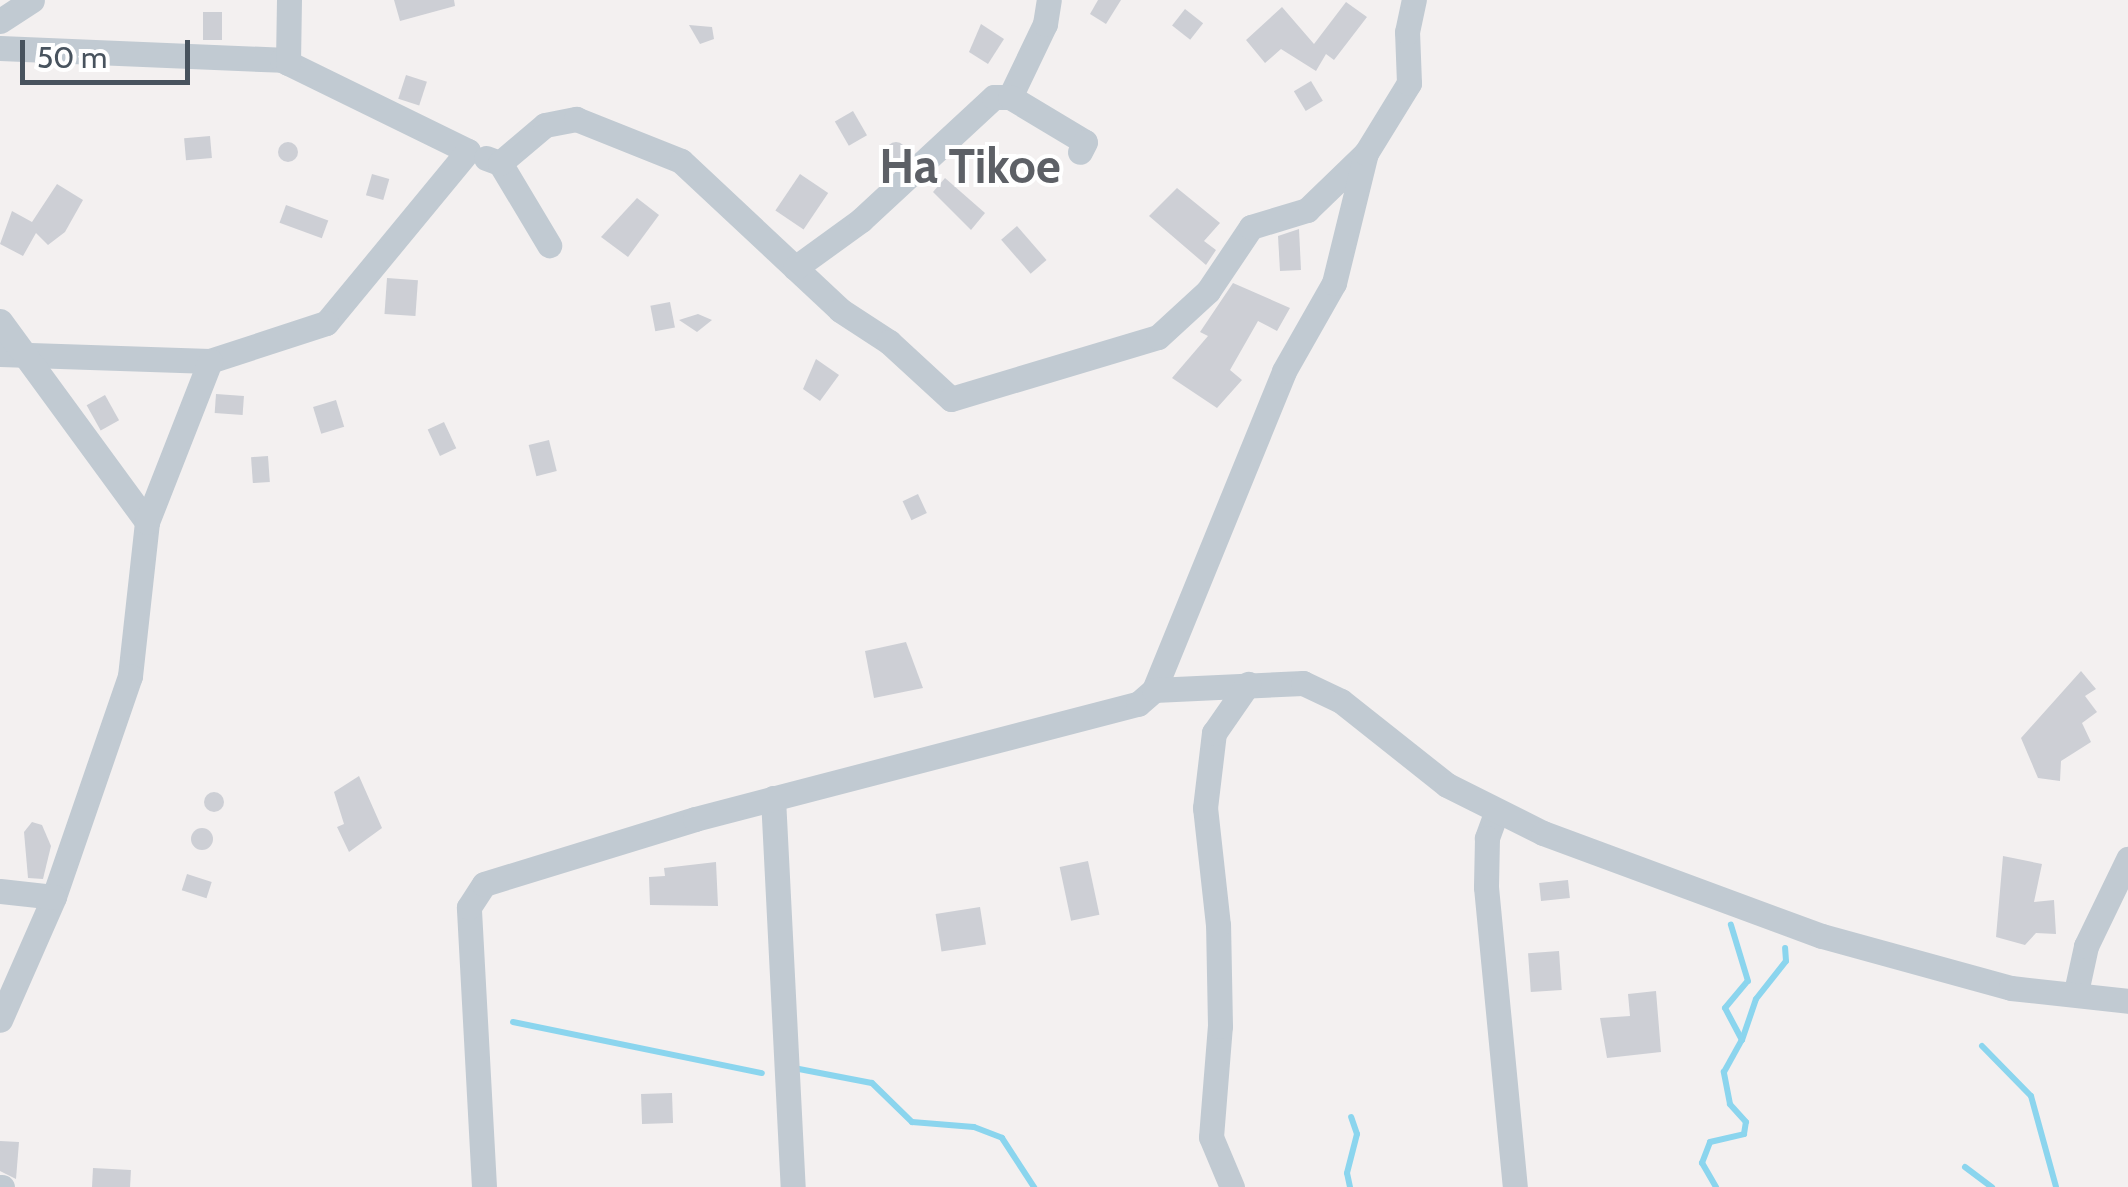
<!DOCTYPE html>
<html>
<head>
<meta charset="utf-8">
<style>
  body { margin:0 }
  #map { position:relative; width:2128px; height:1187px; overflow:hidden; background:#f3f0f0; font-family:Cabin,sans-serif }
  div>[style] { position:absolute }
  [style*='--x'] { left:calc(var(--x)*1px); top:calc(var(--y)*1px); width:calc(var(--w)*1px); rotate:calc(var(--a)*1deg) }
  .stream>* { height:6px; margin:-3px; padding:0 3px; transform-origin:3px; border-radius:3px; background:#8bd5ee }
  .building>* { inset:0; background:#cdcfd5; transform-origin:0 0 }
  .round { border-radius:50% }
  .minor>* { height:25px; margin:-12.5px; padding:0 12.5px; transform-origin:12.5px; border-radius:12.5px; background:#c1cad2 }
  span { translate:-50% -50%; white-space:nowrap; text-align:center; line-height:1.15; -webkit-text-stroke:8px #fff; paint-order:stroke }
  .district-label { font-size:48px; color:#5d6066; font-weight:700 }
  .scale { position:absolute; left:20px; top:40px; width:170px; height:45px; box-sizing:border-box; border:5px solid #48535e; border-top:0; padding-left:12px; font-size:30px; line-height:35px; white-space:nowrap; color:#48535e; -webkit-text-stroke:8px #fff; paint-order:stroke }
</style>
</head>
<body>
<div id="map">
  <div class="stream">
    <div style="--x:513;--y:1022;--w:254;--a:11.6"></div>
    <div style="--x:1742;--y:1040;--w:43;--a:-71.1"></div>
    <div style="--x:1756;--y:999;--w:48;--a:-51.7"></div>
    <div style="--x:1786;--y:961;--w:13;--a:-94"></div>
    <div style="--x:1982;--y:1046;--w:70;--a:45.6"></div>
    <div style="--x:2031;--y:1096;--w:94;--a:74.6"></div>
    <div style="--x:799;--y:1069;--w:74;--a:10.9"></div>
    <div style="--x:872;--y:1083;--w:56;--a:44.3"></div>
    <div style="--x:912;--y:1122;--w:62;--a:4.6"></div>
    <div style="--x:974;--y:1127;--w:30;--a:21"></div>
    <div style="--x:1002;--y:1138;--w:59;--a:56.9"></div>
    <div style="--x:1965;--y:1167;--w:34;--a:37"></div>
    <div style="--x:1350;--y:1187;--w:14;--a:-102"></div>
    <div style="--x:1347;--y:1173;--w:40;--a:-75.6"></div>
    <div style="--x:1357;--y:1134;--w:18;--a:-109"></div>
    <div style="--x:1716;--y:1187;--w:28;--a:-120"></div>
    <div style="--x:1702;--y:1163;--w:22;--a:-69"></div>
    <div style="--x:1710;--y:1142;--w:35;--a:-13"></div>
    <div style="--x:1744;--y:1134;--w:12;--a:-81"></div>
    <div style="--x:1746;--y:1122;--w:24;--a:-132"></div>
    <div style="--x:1730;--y:1104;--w:33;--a:-101"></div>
    <div style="--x:1724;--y:1072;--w:37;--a:-61"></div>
    <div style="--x:1742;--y:1040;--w:36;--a:-118"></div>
    <div style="--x:1725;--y:1008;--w:35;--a:-50"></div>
    <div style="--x:1748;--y:981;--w:59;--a:-106.9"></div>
  </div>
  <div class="building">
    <div style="clip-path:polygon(394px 0,454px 0,455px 6px,400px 21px)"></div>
    <div style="clip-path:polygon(1098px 0,1121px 0,1106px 24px,1090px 14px)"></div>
    <div style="clip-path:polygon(1346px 2px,1367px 17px,1334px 60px,1326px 54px,1316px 71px,1281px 49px,1265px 63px,1246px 40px,1282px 7px,1314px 44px)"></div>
    <div style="left:1185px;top:9px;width:23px;height:21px;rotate:38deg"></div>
    <div style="left:203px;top:12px;width:19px;height:28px"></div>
    <div style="clip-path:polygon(981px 24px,1004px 39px,988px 64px,969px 52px)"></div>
    <div style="clip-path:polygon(689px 25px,712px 27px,714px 39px,700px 44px)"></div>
    <div style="left:406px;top:75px;width:22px;height:25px;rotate:18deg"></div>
    <div style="left:1311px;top:81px;width:23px;height:20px;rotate:59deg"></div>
    <div style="left:853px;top:111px;width:28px;height:21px;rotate:60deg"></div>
    <div style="left:210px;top:136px;width:22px;height:26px;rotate:85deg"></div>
    <div class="round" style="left:886px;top:142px;width:20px;height:20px"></div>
    <div class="round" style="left:278px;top:142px;width:20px;height:20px"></div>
    <div style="left:372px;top:174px;width:18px;height:22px;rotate:16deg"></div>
    <div style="left:800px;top:174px;width:34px;height:44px;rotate:34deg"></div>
    <div style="clip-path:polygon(945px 178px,985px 213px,971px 230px,933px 192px)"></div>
    <div style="clip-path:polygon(57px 184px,83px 200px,65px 232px,48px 245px,36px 233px,23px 256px,0 244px,12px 211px,32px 222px)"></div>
    <div style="clip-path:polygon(1177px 188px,1220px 223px,1204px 241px,1216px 250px,1206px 265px,1149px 216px)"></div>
    <div style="clip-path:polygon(637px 198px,659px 215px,628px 257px,601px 237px)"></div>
    <div style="left:286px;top:205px;width:45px;height:19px;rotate:20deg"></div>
    <div style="left:1017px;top:226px;width:45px;height:21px;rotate:49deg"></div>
    <div style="clip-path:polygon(1299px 229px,1301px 270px,1280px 271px,1278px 236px)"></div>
    <div style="left:387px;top:278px;width:31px;height:36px;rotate:4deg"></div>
    <div style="clip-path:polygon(1233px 283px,1290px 308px,1277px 331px,1258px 321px,1230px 370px,1242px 380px,1217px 408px,1172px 378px,1208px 336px,1200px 332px)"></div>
    <div style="left:670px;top:302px;width:26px;height:20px;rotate:79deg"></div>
    <div style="clip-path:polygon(698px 314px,712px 320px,697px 332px,679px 320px)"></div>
    <div style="clip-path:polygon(816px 359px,839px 375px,820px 401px,803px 389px)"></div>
    <div style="left:216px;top:394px;width:28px;height:19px;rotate:4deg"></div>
    <div style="left:105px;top:395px;width:29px;height:21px;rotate:61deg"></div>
    <div style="left:336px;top:400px;width:28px;height:24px;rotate:73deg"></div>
    <div style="left:444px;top:422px;width:29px;height:18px;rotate:65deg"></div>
    <div style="left:549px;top:440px;width:32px;height:21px;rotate:76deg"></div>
    <div style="left:268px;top:456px;width:26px;height:17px;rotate:86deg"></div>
    <div style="left:918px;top:494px;width:21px;height:17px;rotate:65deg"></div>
    <div style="clip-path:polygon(906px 642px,923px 688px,874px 698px,865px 651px)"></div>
    <div style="clip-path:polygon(2081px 671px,2096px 689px,2085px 696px,2097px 712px,2082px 723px,2091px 742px,2061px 761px,2060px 781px,2038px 778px,2021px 738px)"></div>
    <div style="clip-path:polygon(359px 776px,382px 828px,349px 852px,337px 827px,344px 824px,334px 792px)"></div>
    <div class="round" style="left:204px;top:792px;width:20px;height:20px"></div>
    <div style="clip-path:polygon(32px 822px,42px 825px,51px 846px,43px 879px,28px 878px,24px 832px)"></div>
    <div class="round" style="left:191px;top:828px;width:22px;height:22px"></div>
    <div style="clip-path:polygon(2003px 856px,2042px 864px,2034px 902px,2054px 900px,2056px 934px,2036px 933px,2025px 945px,1996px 937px)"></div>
    <div style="left:1088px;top:861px;width:55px;height:29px;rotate:78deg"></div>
    <div style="clip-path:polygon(716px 862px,718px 906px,650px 905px,649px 877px,665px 876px,664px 868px)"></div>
    <div style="left:187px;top:874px;width:26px;height:17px;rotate:18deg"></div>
    <div style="left:1568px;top:880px;width:18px;height:29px;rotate:84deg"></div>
    <div style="left:980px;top:907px;width:38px;height:45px;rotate:81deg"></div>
    <div style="left:1559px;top:951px;width:39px;height:31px;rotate:86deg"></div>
    <div style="clip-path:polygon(1656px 991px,1661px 1052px,1607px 1058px,1600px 1018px,1630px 1016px,1628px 994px)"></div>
    <div style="left:672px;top:1093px;width:30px;height:31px;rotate:88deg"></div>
    <div style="clip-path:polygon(0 1141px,19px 1142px,16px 1179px,0 1171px)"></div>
    <div style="left:93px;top:1168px;width:38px;height:19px;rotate:3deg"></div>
  </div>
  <div class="minor">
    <div style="--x:0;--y:21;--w:38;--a:-33"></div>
    <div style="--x:0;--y:48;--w:282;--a:2.4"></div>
    <div style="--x:282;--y:60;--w:207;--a:26.1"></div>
    <div style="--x:468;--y:151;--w:223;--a:129.5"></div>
    <div style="--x:326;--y:323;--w:122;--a:161.9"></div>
    <div style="--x:210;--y:361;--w:210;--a:-178.1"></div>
    <div style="--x:288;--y:63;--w:63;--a:-89.1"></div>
    <div style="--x:1010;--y:97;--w:81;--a:-64.4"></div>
    <div style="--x:1045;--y:24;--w:24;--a:-81"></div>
    <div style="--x:486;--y:158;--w:15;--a:20"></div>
    <div style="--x:500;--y:163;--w:96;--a:59.1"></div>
    <div style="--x:500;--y:163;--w:59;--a:-40.2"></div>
    <div style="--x:545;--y:125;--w:32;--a:-11"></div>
    <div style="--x:576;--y:119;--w:113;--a:21.8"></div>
    <div style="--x:681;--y:161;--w:218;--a:43.1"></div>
    <div style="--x:840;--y:310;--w:59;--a:33.1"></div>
    <div style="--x:889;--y:342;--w:84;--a:42.6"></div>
    <div style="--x:951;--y:399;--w:216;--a:-16.7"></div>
    <div style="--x:1158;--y:337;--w:68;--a:-42.6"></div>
    <div style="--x:1208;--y:291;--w:77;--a:-56.1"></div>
    <div style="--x:1251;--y:227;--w:59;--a:-16.9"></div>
    <div style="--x:1307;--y:210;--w:82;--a:-44"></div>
    <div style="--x:795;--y:268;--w:82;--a:-36"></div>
    <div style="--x:861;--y:220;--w:181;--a:-42.8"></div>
    <div style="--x:994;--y:97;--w:16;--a:0"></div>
    <div style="--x:1010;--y:97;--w:87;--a:31"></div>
    <div style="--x:1085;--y:142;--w:11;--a:117"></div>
    <div style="--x:0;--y:321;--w:249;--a:53.8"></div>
    <div style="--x:147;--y:522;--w:155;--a:96.3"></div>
    <div style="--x:130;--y:676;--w:234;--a:109"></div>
    <div style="--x:54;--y:897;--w:134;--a:113.7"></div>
    <div style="--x:147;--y:522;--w:173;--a:-68.6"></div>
    <div style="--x:1154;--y:690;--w:344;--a:-67.8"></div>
    <div style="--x:1284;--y:371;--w:101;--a:-60.4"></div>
    <div style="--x:1334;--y:283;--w:134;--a:-76.2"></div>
    <div style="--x:1366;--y:153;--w:82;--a:-58.4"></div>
    <div style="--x:1409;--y:83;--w:51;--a:-92.2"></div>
    <div style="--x:1407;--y:32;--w:33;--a:-78"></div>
    <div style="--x:773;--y:798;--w:390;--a:87.1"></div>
    <div style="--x:1496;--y:813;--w:27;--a:110"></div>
    <div style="--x:1487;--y:838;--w:49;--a:91.2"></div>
    <div style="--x:1486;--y:887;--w:301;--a:84.5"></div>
    <div style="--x:0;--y:891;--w:54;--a:6.3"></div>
    <div style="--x:2076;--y:992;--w:47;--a:-77.7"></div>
    <div style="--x:2086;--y:946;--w:97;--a:-64.2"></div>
    <div style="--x:0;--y:1187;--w:2;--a:0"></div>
    <div style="--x:484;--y:1187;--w:280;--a:-93.1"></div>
    <div style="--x:469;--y:907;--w:27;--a:-57"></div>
    <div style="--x:484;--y:884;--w:221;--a:-17.1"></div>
    <div style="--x:695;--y:819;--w:458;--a:-14.6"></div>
    <div style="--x:1138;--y:704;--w:21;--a:-41"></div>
    <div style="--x:1154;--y:690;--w:149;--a:-2.7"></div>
    <div style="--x:1303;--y:683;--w:42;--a:25.3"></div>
    <div style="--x:1341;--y:701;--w:135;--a:38.4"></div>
    <div style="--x:1447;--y:785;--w:107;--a:26.6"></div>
    <div style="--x:1543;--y:833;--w:297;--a:20.3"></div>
    <div style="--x:1822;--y:936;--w:196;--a:15.4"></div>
    <div style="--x:2011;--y:988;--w:118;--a:6.3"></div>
    <div style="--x:1232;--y:1187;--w:54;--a:-112.8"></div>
    <div style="--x:1211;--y:1137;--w:111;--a:-85.4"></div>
    <div style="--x:1220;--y:1026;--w:101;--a:-91.1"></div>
    <div style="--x:1218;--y:925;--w:118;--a:-96.3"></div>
    <div style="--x:1205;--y:808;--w:76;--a:-83.2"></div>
    <div style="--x:1214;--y:733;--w:60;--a:-55.2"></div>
  </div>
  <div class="district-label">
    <span style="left:970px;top:167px">Ha Tikoe</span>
  </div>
  <div class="scale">50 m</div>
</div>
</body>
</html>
